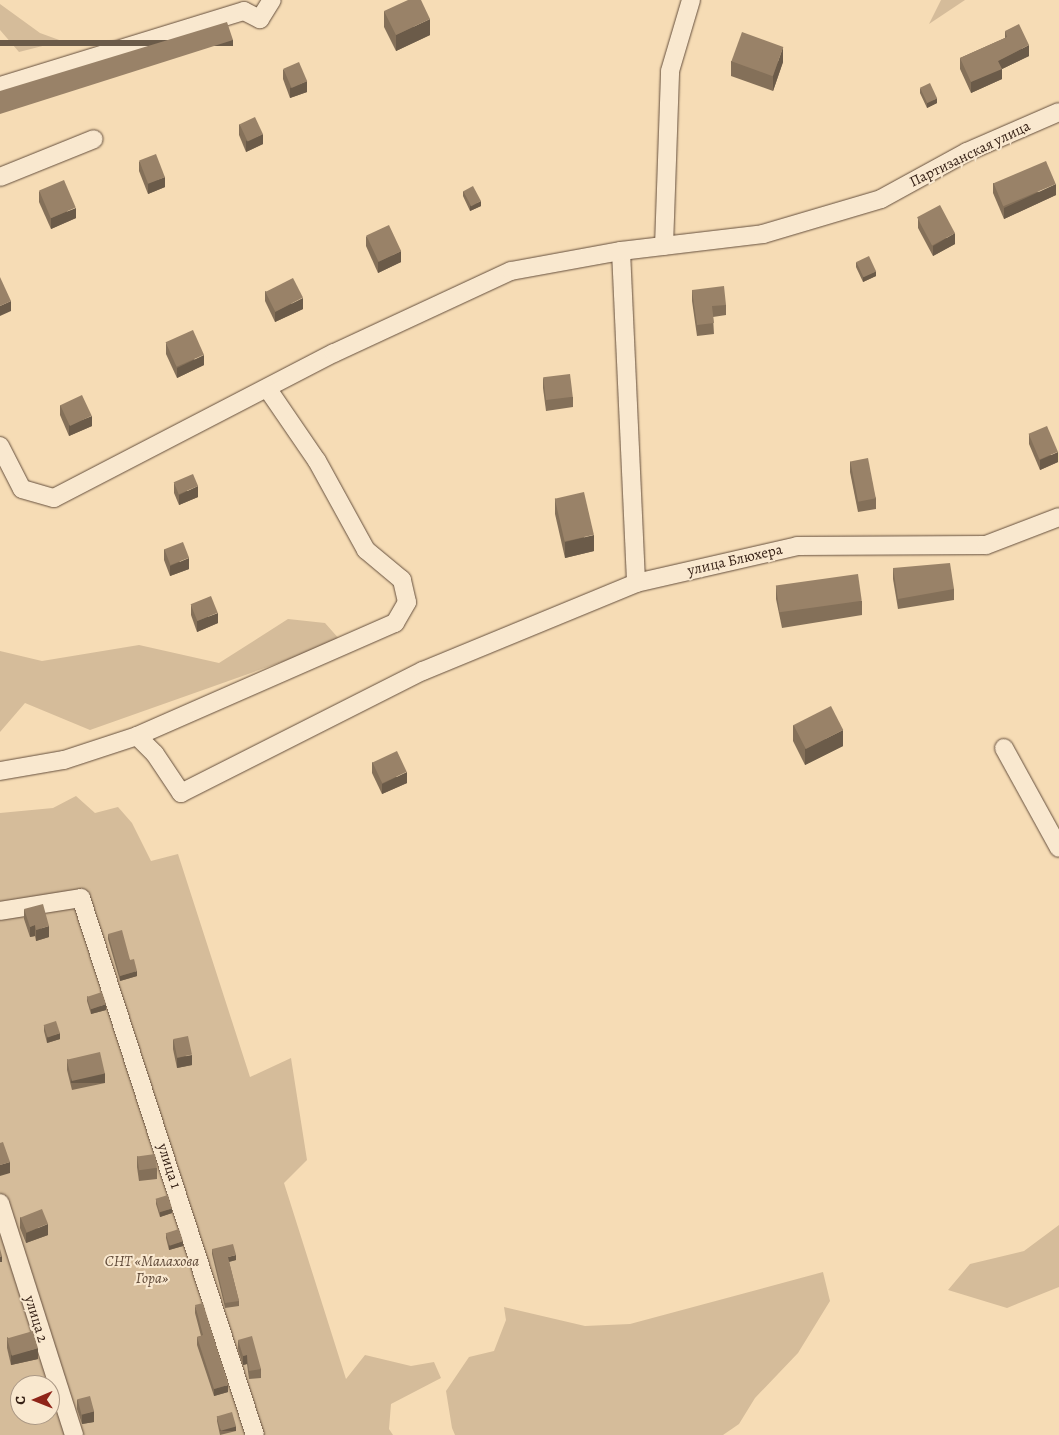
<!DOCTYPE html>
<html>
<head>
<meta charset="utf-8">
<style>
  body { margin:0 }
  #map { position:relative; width:1059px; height:1435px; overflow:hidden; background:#f6dcb5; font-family:Alegreya,serif }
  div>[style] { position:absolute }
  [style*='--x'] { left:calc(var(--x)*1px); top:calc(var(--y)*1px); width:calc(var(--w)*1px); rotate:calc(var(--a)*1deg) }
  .green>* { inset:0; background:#d5bc9a }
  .roads { filter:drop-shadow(0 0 1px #654f3d) drop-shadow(0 0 1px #654f3d) }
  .minor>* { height:18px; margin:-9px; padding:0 9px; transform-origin:9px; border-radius:9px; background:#f9e8cf }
  .wall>* { inset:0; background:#847059 }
  .shaded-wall>* { inset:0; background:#6b5b49; transform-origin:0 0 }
  .building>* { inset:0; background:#998268; transform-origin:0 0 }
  span { translate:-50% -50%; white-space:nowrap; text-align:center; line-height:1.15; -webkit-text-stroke:4px #f9e8cf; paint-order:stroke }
  .street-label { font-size:15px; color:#352015 }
  .park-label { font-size:15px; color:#5d4736; font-style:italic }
  .north { position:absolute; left:10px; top:1375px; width:50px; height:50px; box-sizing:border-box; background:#f9e8cf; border:1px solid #ab9885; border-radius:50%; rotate:269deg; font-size:14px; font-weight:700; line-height:20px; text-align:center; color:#352015 }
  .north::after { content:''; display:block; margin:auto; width:18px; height:22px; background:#8f2418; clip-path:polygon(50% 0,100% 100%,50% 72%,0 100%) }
</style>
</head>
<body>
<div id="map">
  <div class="green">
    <div style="clip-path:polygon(941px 0,965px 0,929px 24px)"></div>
    <div style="clip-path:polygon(0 4px,40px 33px,62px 41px,19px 52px,0 30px)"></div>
    <div style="clip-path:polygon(288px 619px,325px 623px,341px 641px,90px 730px,25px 703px,0 732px,0 651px,42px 661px,139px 645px,219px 663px)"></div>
    <div style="clip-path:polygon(evenodd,76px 796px,95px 813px,118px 807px,132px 823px,151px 861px,178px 854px,250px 1077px,291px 1058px,307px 1160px,284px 1183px,346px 1379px,365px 1355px,411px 1366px,434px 1362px,441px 1378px,391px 1404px,389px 1429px,393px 1435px,0 1435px,0 813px,53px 808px,76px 796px,20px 1385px,50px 1385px,50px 1415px,20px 1415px,20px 1385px)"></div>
    <div style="clip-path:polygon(1059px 1225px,1059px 1287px,1007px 1308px,948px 1290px,970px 1264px,1024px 1251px)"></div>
    <div style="clip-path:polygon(823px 1272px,830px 1301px,798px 1353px,755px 1398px,739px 1424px,723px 1435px,455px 1435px,452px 1428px,446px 1391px,469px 1357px,494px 1351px,506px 1320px,504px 1307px,585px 1326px,630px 1324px)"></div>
  </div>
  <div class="roads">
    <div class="minor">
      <div style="--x:0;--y:86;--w:255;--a:-17.1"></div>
      <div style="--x:244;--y:11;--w:18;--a:27"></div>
      <div style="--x:260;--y:19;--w:22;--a:-58"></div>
      <div style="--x:0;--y:177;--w:101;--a:-22"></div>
      <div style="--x:664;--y:246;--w:175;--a:-88"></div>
      <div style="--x:670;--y:71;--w:74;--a:-73.5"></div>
      <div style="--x:621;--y:251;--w:332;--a:87.4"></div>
      <div style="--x:0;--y:446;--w:48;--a:62.9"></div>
      <div style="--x:22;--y:489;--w:33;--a:16"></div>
      <div style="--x:54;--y:498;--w:315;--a:-27.4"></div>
      <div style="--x:334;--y:353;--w:195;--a:-24.9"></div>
      <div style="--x:511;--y:271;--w:112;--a:-10.3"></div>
      <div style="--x:621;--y:251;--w:143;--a:-6.8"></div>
      <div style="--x:763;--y:234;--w:123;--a:-16.5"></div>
      <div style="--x:881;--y:199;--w:98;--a:-28.7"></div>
      <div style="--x:967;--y:152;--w:100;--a:-23.5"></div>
      <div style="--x:137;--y:736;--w:282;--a:-23.7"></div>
      <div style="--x:395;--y:623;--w:24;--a:-60"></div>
      <div style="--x:407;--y:602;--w:23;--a:-103"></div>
      <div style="--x:402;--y:580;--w:47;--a:-140.2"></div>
      <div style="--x:366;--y:550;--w:102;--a:-118.8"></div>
      <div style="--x:317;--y:461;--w:88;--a:-124.4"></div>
      <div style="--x:1004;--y:748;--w:114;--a:61.2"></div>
      <div style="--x:0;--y:771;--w:65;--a:-9.8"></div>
      <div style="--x:64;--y:760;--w:77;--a:-18.2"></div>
      <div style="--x:137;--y:736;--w:25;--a:45"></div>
      <div style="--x:155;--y:754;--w:47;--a:56.3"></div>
      <div style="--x:181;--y:793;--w:271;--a:-26.8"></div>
      <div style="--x:423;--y:671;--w:230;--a:-22.4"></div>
      <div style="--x:636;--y:583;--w:165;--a:-12.9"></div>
      <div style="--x:797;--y:546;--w:189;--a:-0.3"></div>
      <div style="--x:986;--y:545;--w:78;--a:-21"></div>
      <div style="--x:0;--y:911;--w:82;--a:-9.1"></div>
      <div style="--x:81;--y:898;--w:564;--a:72.05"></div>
      <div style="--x:0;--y:1203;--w:244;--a:72.3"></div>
    </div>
  </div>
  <div class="wall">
    <div style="clip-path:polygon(384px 11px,430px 35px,396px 51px,384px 27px)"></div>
    <div style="clip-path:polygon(1005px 31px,1029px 56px,1002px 69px,1002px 79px,971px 93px,960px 69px,960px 58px,1005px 38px)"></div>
    <div style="clip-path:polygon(731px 61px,783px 62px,773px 91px,731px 76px)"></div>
    <div style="clip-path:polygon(283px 69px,307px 92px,290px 98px,283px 79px)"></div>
    <div style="clip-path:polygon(920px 88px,937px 103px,927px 108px,920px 93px)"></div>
    <div style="clip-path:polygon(239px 124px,263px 144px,246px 152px,239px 135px)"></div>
    <div style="clip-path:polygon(139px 161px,165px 187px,148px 194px,139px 171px)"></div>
    <div style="clip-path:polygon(993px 183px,1056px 195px,1004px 219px,993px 193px)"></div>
    <div style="clip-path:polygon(39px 191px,76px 218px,51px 229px,39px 202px)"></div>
    <div style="clip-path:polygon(463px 191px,481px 206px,470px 211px,463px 196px)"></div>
    <div style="clip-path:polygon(918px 218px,955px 244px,933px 256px,918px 228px)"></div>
    <div style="clip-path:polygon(366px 236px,401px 262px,378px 273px,366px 246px)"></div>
    <div style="clip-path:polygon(856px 262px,876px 276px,863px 282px,856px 267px)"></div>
    <div style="clip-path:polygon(692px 290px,726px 305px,726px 315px,713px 317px,714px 334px,697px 336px,692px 301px)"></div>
    <div style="clip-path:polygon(265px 291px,303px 309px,275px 322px,265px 301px)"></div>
    <div style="clip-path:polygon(166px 343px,204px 365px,177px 378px,166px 354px)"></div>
    <div style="clip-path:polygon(543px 378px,573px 397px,573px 407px,546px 411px,543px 388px)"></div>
    <div style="clip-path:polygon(60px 405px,92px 426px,69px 436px,60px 415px)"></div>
    <div style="clip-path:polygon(1029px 434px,1058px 462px,1040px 470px,1029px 444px)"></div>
    <div style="clip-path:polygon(850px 461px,876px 498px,876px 509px,858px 512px,850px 472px)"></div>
    <div style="clip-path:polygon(174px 483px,198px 497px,179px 505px,174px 493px)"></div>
    <div style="clip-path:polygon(555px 498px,594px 551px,565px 558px,555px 514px)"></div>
    <div style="clip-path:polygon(164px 549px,189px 569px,170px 576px,164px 560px)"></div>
    <div style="clip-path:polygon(893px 568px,954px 589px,954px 600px,898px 609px,893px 579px)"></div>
    <div style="clip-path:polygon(776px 586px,862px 601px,862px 615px,782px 628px,776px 599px)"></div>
    <div style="clip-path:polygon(191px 605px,218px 623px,197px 632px,191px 615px)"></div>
    <div style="clip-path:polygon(793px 725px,843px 746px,805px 765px,793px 741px)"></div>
    <div style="clip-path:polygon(372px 762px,407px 783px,382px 794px,372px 773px)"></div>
    <div style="clip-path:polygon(24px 909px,49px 937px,36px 941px,35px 936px,30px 937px,24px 919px)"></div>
    <div style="clip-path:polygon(108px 934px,130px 960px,137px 976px,120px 981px,108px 939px)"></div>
    <div style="clip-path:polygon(87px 996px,106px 1010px,91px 1014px,87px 1001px)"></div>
    <div style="clip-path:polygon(44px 1025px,60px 1039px,47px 1043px,44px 1031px)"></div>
    <div style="clip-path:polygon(173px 1039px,192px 1065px,177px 1068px,173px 1049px)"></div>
    <div style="clip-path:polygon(67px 1059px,105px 1083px,72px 1090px,67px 1070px)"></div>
    <div style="clip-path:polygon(137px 1156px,157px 1168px,157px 1179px,139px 1181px,137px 1167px)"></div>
    <div style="clip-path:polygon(156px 1199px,172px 1213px,160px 1217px,156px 1204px)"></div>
    <div style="clip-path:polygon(20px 1217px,48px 1235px,26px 1243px,20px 1228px)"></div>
    <div style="clip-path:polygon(166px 1233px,183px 1246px,169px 1250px,166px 1238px)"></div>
    <div style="clip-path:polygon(212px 1249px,236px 1260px,229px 1262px,239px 1301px,239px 1306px,225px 1308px,212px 1254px)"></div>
    <div style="clip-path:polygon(195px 1305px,228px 1392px,214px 1396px,197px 1345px,197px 1337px,201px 1336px,195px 1313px)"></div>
    <div style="clip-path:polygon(7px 1337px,38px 1359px,11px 1365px,7px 1348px)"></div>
    <div style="clip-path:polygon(238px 1340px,261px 1369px,261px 1378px,249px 1379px,247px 1364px,243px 1365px,238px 1349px)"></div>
    <div style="clip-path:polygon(77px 1399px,94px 1422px,82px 1424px,77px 1409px)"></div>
    <div style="clip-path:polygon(217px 1416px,236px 1431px,220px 1435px,217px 1421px)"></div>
  </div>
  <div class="shaded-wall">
    <div style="clip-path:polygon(430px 19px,430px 35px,396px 51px,396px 35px)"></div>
    <div style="left:233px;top:40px;width:6px;height:244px;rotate:90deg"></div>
    <div style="clip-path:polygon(1029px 45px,1029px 56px,1002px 69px,1002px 79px,971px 93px,971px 82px,998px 61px)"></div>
    <div style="clip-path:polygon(783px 47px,783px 62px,773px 91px,773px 76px)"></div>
    <div style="clip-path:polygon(307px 81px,307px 92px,290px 98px,290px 88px)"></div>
    <div style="clip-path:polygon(937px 98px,937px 103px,927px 108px,927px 103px)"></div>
    <div style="clip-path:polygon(263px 134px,263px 144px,246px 152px,246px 141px)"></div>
    <div style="clip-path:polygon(165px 177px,165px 187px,148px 194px,148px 183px)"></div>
    <div style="clip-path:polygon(1056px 184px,1056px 195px,1004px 219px,1004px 208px)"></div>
    <div style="clip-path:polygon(481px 201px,481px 206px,470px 211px,470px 206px)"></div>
    <div style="clip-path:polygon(76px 208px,76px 218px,51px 229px,51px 218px)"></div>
    <div style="clip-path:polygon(955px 233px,955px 244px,933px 256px,933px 246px)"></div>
    <div style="clip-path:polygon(401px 251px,401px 262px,378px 273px,378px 262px)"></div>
    <div style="clip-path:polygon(876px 271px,876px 276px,863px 282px,863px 277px)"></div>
    <div style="clip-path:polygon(303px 298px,303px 309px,275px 322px,275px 312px)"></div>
    <div style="clip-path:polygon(11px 301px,11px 311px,0 316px,0 306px)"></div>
    <div style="clip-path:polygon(204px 355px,204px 365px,177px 378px,177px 368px)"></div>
    <div style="clip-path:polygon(92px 416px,92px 426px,69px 436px,69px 425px)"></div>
    <div style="clip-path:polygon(1058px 452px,1058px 462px,1040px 470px,1040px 460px)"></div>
    <div style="clip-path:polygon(198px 486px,198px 497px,179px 505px,179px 495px)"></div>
    <div style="clip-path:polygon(594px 535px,594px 551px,565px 558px,565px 542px)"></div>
    <div style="clip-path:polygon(189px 558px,189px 569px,170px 576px,170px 566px)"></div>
    <div style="clip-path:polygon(218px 613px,218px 623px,197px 632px,197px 621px)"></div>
    <div style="clip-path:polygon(843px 730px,843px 746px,805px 765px,805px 749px)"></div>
    <div style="clip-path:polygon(407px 772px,407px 783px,382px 794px,382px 784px)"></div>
    <div style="clip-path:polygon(35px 925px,35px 936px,30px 937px,30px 927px)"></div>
    <div style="clip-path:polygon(49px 926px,49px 937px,36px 941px,36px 930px)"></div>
    <div style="clip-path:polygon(137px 971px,137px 976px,120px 981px,120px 976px)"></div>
    <div style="clip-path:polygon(106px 1004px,106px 1010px,91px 1014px,91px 1009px)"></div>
    <div style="clip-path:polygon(60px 1033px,60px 1039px,47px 1043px,47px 1037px)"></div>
    <div style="clip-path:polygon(192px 1055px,192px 1065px,177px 1068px,177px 1058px)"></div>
    <div style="left:105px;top:1073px;width:10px;height:34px;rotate:90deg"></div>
    <div style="clip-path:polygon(10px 1162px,10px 1173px,0 1176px,0 1165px)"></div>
    <div style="clip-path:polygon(172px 1208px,172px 1213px,160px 1217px,160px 1212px)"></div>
    <div style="clip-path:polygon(48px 1224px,48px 1235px,26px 1243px,26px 1233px)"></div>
    <div style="clip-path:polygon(183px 1241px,183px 1246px,169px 1250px,169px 1245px)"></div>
    <div style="clip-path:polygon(236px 1255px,236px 1260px,228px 1262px,228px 1257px)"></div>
    <div style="clip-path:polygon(2px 1256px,2px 1262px,0 1262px,0 1257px)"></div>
    <div style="clip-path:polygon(38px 1348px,38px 1359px,11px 1365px,11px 1355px)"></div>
    <div style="clip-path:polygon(247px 1355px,247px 1364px,243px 1365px,243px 1356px)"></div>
    <div style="clip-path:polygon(228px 1385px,228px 1392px,214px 1396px,214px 1389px)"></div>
    <div style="clip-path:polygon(94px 1411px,94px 1422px,82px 1424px,82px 1414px)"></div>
    <div style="left:236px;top:1426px;width:5px;height:16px;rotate:90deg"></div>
  </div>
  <div class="building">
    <div style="clip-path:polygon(408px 0,421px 0,430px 19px,396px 35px,384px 11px)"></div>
    <div style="clip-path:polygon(227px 22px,233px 40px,0 114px,0 91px)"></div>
    <div style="clip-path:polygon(1019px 24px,1029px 45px,998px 61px,1002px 69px,971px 82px,960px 58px,1007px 37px,1005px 31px)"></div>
    <div style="left:742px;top:32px;width:44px;height:31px;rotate:20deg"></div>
    <div style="left:299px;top:62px;width:21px;height:17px;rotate:67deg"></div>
    <div style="left:930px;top:83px;width:17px;height:11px;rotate:65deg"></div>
    <div style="left:255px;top:117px;width:19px;height:17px;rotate:65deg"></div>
    <div style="left:156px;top:154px;width:25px;height:18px;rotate:69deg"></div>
    <div style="left:1046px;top:161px;width:25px;height:57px;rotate:67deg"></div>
    <div style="left:64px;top:180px;width:30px;height:27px;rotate:67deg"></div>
    <div style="left:473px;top:186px;width:17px;height:11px;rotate:62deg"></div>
    <div style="left:940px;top:205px;width:32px;height:26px;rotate:62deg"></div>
    <div style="left:389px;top:225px;width:29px;height:25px;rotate:65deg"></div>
    <div style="left:869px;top:256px;width:17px;height:14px;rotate:65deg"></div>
    <div style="clip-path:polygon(0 277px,11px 301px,0 306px)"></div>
    <div style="left:293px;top:278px;width:22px;height:31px;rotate:63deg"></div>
    <div style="clip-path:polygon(724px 286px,726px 305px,712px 306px,714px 323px,697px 325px,692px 290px)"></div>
    <div style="left:193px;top:330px;width:27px;height:30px;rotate:66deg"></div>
    <div style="left:570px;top:374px;width:23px;height:27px;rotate:83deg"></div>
    <div style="left:82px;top:395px;width:23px;height:24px;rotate:65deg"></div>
    <div style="left:1047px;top:426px;width:28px;height:20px;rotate:67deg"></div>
    <div style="left:868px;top:458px;width:41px;height:18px;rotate:79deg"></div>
    <div style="left:193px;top:474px;width:13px;height:21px;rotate:67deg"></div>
    <div style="left:584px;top:492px;width:44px;height:30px;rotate:77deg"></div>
    <div style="left:183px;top:542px;width:17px;height:20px;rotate:69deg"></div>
    <div style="clip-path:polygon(950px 563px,954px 589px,898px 599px,893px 568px)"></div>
    <div style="left:858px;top:574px;width:27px;height:83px;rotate:82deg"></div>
    <div style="left:211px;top:596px;width:18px;height:22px;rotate:68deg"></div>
    <div style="left:831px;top:706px;width:27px;height:42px;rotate:63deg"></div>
    <div style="left:397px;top:751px;width:23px;height:27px;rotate:65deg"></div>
    <div style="clip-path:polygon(43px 904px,49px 926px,36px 930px,35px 925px,30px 927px,24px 909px)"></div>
    <div style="clip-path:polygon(122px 930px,130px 960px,134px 959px,137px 971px,120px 976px,108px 934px)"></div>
    <div style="left:102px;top:992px;width:13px;height:16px;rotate:72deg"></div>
    <div style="left:56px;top:1021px;width:13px;height:13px;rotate:72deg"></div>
    <div style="left:188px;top:1036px;width:19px;height:15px;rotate:78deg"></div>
    <div style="left:100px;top:1052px;width:22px;height:34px;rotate:77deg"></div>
    <div style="clip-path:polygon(3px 1142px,10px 1162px,0 1165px,0 1143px)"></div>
    <div style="left:155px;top:1154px;width:14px;height:18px;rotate:82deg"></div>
    <div style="left:168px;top:1195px;width:14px;height:13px;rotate:73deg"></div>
    <div style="left:42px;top:1209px;width:16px;height:23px;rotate:68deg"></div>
    <div style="left:179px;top:1229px;width:13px;height:14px;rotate:72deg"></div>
    <div style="clip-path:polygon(233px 1244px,236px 1255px,228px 1257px,239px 1301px,225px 1303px,212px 1249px)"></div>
    <div style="clip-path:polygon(0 1249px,2px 1256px,0 1257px)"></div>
    <div style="clip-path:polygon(203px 1303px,228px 1385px,214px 1389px,197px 1337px,203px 1335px,195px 1305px)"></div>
    <div style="left:33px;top:1331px;width:18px;height:27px;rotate:74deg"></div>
    <div style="clip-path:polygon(252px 1336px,261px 1369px,249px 1371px,247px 1355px,243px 1356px,238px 1340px)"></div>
    <div style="left:90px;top:1396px;width:16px;height:13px;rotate:75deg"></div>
    <div style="left:232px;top:1412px;width:15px;height:16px;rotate:74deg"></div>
  </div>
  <div class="street-label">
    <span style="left:970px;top:154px;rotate:-26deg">Партизанская улица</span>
    <span style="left:735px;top:560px;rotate:-13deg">улица Блюхера</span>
    <span style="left:169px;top:1166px;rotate:72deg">улица 1</span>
    <span style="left:36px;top:1319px;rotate:73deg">улица 2</span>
  </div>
  <div class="park-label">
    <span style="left:152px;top:1270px">СНТ «Малахова<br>Гора»</span>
  </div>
  <div class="north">С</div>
</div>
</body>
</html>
